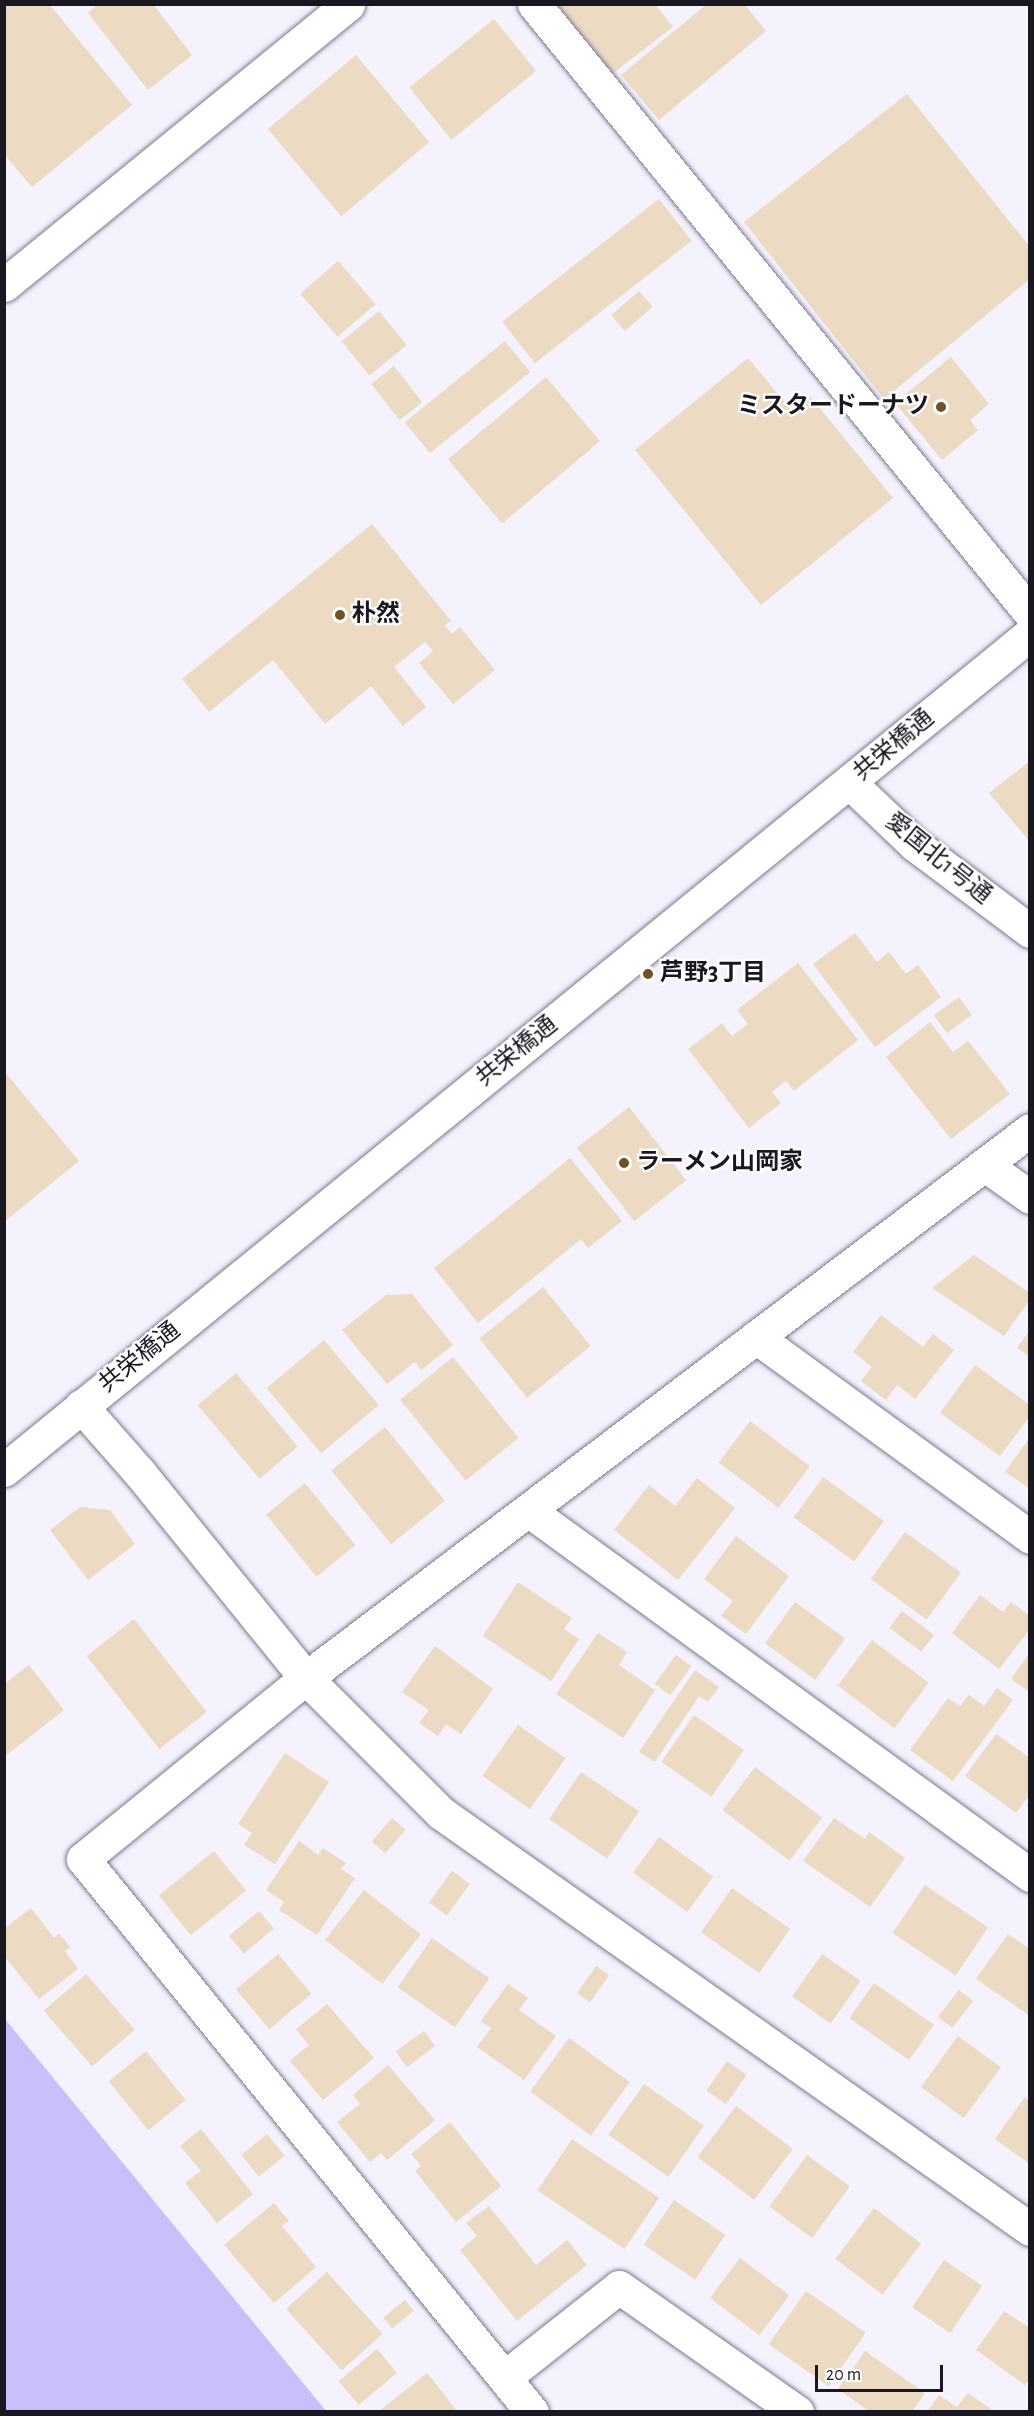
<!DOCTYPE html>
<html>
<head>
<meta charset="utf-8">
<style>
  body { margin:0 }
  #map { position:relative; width:1034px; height:2416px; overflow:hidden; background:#f3f2fd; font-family:"Alegreya Sans","Noto Sans JP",sans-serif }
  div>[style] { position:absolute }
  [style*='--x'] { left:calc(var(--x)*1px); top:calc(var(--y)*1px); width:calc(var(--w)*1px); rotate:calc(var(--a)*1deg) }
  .green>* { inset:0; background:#c8c0fb }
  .building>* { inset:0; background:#ecdac3; transform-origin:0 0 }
  .roads { filter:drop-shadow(0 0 2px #7b7891) drop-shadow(0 0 2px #7b7891) }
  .minor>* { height:33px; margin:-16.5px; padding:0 16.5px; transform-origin:16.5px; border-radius:16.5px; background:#fff }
  .tertiary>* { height:33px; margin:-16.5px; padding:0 16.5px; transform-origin:16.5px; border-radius:16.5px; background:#fff }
  .dots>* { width:16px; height:16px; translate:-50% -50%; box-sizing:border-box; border:3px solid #fff; border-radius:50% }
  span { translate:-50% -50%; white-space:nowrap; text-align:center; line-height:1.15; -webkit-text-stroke:4.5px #fff; paint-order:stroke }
  .poi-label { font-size:24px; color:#191822; font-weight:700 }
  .right { translate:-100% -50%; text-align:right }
  .left { translate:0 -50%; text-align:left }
  .street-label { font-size:24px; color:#191822 }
  .frame { position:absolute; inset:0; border:6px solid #191822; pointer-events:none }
  .scale { position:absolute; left:815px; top:2365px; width:128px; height:27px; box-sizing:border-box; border:3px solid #191822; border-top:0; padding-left:8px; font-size:18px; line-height:21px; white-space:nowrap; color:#191822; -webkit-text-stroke:4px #fff; paint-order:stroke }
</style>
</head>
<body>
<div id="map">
  <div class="green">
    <div style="clip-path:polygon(4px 2019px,5px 2019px,326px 2411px,5px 2411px)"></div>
  </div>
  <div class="building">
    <div style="clip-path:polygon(4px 4px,49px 4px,132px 105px,32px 187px,4px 154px)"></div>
    <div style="clip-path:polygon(98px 4px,153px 4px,192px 55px,148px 90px,88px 13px)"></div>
    <div style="clip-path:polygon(557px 4px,655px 4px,673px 27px,612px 74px)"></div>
    <div style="clip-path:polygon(707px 4px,744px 4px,766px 31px,659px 120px,621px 75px)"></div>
    <div style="left:494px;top:19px;width:67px;height:109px;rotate:51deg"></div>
    <div style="left:356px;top:55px;width:114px;height:115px;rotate:50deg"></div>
    <div style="clip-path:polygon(907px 94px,1030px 247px,1030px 279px,884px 399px,744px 222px)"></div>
    <div style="left:659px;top:199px;width:53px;height:199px;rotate:52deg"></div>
    <div style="left:338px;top:261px;width:57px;height:50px;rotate:49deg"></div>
    <div style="left:639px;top:291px;width:21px;height:37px;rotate:49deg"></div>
    <div style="left:379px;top:311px;width:44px;height:48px;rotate:51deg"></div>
    <div style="left:505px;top:341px;width:40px;height:129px;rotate:51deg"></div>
    <div style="clip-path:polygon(951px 357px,989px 404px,970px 420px,978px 430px,942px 460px,895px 403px)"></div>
    <div style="clip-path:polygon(748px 358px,792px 411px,810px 396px,893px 498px,761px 605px,635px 450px)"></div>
    <div style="left:394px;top:366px;width:46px;height:29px;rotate:52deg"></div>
    <div style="left:546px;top:377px;width:84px;height:128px;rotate:50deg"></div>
    <div style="clip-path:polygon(372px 524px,451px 621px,445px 625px,452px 634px,460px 627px,495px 670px,453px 704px,419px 663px,433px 651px,425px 642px,394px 667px,426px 707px,403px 726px,371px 686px,325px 724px,273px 660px,209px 712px,182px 679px)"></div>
    <div style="clip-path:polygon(1030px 761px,1030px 842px,989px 793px)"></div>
    <div style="clip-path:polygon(855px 933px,877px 962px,889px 952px,906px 974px,918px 965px,941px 997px,875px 1047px,813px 964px)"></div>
    <div style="clip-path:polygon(798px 963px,858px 1040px,794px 1091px,786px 1081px,772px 1092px,781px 1103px,749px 1128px,688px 1049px,722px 1023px,732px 1036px,748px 1024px,737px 1010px)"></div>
    <div style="left:959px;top:997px;width:22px;height:31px;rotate:54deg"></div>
    <div style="clip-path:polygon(930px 1022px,953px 1052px,968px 1041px,1010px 1094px,951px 1139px,886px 1057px)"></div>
    <div style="clip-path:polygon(4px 1071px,79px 1161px,4px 1222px)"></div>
    <div style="left:629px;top:1107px;width:93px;height:66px;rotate:52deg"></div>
    <div style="clip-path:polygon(570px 1158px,622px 1221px,588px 1248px,581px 1239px,478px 1323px,434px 1268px)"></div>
    <div style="clip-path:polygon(974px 1255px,1030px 1293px,1030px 1299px,1004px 1336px,932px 1288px)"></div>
    <div style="left:543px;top:1287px;width:76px;height:82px;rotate:51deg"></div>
    <div style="clip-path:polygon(412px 1294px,453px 1345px,421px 1370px,415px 1362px,387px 1384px,342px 1330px,386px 1295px)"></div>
    <div style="clip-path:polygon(881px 1315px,923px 1347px,933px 1334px,954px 1350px,915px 1399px,897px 1385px,886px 1400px,861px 1381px,872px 1367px,853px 1352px)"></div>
    <div style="clip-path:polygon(1030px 1330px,1030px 1357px,1017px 1348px)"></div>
    <div style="left:324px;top:1340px;width:85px;height:75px;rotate:50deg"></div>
    <div style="left:453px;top:1357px;width:104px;height:68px;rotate:51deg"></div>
    <div style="clip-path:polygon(975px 1365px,1030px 1405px,1030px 1416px,1000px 1456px,940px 1413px)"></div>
    <div style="left:236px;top:1373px;width:96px;height:50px;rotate:50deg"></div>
    <div style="left:750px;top:1421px;width:75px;height:52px;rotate:37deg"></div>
    <div style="left:385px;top:1427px;width:95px;height:69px;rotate:51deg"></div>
    <div style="clip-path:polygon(1030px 1437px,1030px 1489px,1005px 1472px)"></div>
    <div style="left:823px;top:1477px;width:75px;height:50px;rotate:36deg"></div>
    <div style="clip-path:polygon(697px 1478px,735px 1508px,678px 1580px,614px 1530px,649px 1485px,675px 1506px)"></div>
    <div style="left:305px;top:1483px;width:80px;height:50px;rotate:51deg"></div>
    <div style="clip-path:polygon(80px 1507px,110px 1510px,135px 1544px,88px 1580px,50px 1530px)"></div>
    <div style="left:905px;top:1532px;width:69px;height:58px;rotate:36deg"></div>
    <div style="clip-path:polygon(736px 1536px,789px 1576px,746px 1634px,721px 1616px,733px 1601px,704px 1579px)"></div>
    <div style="clip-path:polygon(518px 1582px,572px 1618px,564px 1629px,579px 1639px,551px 1681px,483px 1636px)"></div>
    <div style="clip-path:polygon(980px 1595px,1003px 1612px,1011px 1602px,1030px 1616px,1030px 1629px,999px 1669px,952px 1633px)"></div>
    <div style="left:795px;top:1602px;width:62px;height:51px;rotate:36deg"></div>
    <div style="left:902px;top:1611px;width:40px;height:21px;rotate:37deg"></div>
    <div style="left:134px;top:1619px;width:118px;height:60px;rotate:52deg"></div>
    <div style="clip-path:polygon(598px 1633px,627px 1652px,619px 1665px,655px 1690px,623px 1738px,556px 1694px)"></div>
    <div style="left:872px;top:1640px;width:71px;height:57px;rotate:37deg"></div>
    <div style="clip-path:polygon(435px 1646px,493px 1689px,461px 1734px,446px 1724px,438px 1736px,419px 1723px,429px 1710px,402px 1692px)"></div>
    <div style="clip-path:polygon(1030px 1652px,1030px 1692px,1011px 1679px)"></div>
    <div style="left:676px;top:1655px;width:19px;height:36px;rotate:36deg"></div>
    <div style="clip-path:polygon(29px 1665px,64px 1710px,4px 1757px,4px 1684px)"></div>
    <div style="clip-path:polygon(695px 1670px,719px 1687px,708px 1702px,699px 1696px,655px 1762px,639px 1752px)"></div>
    <div style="clip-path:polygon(997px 1688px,1013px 1700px,953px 1781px,910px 1750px,948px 1698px,960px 1706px,969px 1695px,984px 1706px)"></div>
    <div style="left:694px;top:1715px;width:61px;height:57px;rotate:35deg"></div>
    <div style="left:518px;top:1725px;width:58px;height:62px;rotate:35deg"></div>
    <div style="clip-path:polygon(996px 1734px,1030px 1758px,1030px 1794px,1016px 1813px,965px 1776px)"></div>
    <div style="clip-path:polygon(285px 1753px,329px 1782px,275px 1864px,244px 1845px,252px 1833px,238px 1824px)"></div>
    <div style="left:755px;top:1767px;width:84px;height:54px;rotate:37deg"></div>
    <div style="left:581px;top:1772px;width:70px;height:57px;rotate:34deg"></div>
    <div style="left:392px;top:1818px;width:18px;height:31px;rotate:41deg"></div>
    <div style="clip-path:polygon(834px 1818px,865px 1839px,869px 1832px,905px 1858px,870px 1907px,803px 1861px)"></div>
    <div style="left:659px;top:1837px;width:67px;height:44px;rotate:36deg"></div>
    <div style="clip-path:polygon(299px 1841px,318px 1855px,323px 1848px,346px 1863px,341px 1869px,355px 1878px,317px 1935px,279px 1910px,284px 1902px,266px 1890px)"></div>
    <div style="left:214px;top:1851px;width:51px;height:71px;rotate:51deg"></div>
    <div style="left:452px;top:1871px;width:22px;height:39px;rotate:36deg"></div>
    <div style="left:925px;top:1885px;width:76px;height:58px;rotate:34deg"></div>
    <div style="left:732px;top:1888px;width:71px;height:54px;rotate:35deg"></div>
    <div style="left:364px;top:1890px;width:72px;height:63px;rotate:38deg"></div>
    <div style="clip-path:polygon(31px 1908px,54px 1938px,59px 1933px,70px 1947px,65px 1951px,78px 1969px,39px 1999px,4px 1956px,4px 1929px)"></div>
    <div style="left:259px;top:1911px;width:23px;height:39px;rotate:50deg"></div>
    <div style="clip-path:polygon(1008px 1934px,1030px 1949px,1030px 2016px,976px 1979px)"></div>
    <div style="left:432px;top:1938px;width:70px;height:60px;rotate:35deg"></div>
    <div style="left:278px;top:1954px;width:52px;height:55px;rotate:50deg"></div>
    <div style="left:822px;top:1954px;width:47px;height:52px;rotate:35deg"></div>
    <div style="left:596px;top:1966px;width:16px;height:33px;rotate:35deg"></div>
    <div style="left:86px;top:1974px;width:74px;height:56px;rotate:49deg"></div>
    <div style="left:874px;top:1983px;width:73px;height:43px;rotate:35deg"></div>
    <div style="clip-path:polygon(508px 1984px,528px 1998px,519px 2010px,556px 2036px,524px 2080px,477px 2047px,491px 2028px,481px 2021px)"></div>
    <div style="left:959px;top:1990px;width:18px;height:34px;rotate:38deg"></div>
    <div style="clip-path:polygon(327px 2004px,374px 2058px,323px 2100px,290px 2061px,309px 2045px,296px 2029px)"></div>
    <div style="left:424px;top:2031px;width:19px;height:35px;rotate:54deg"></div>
    <div style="left:958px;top:2036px;width:53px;height:63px;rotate:36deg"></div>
    <div style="left:569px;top:2038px;width:75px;height:66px;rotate:36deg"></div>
    <div style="left:146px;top:2051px;width:63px;height:48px;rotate:51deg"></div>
    <div style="left:727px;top:2061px;width:24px;height:36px;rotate:35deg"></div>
    <div style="clip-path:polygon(388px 2065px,435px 2120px,387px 2160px,381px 2153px,370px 2162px,337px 2122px,360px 2104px,353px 2095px)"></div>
    <div style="left:644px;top:2084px;width:73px;height:62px;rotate:35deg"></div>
    <div style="clip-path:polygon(1025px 2097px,1030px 2101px,1030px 2164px,995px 2139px)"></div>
    <div style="left:736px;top:2106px;width:71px;height:64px;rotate:37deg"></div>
    <div style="clip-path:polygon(450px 2122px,501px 2186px,456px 2222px,415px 2171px,421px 2166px,411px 2154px)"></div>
    <div style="clip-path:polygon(201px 2129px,253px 2194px,217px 2223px,185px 2183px,201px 2171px,180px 2146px)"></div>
    <div style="left:267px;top:2134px;width:28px;height:33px;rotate:51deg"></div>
    <div style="left:572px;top:2139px;width:105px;height:62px;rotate:34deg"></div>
    <div style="left:807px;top:2155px;width:53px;height:64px;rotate:36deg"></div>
    <div style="left:674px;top:2200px;width:62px;height:54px;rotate:34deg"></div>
    <div style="clip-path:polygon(274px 2203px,289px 2221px,282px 2226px,316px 2267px,274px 2303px,224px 2245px)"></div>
    <div style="clip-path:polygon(489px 2206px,536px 2265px,567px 2240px,587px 2265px,517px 2321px,460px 2250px,477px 2236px,466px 2223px)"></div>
    <div style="left:874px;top:2208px;width:59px;height:64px;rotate:37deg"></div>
    <div style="left:740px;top:2258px;width:62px;height:50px;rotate:37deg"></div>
    <div style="left:944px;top:2260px;width:46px;height:57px;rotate:34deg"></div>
    <div style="left:327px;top:2272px;width:83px;height:55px;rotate:48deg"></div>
    <div style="left:806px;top:2291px;width:73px;height:65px;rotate:35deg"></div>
    <div style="left:405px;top:2300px;width:14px;height:28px;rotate:51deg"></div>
    <div style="clip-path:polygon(1004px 2311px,1030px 2328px,1030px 2379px,1025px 2385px,976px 2350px)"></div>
    <div style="left:377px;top:2349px;width:31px;height:50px;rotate:50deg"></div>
    <div style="clip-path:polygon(865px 2351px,925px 2393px,912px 2412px,870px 2412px,838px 2389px)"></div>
    <div style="clip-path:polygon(427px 2373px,458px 2412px,378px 2412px)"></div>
    <div style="clip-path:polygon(968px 2393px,995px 2412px,927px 2412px,939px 2395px,957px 2407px)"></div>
  </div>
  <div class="roads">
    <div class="minor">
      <div style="--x:534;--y:4;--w:785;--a:50.84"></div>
      <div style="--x:4;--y:285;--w:444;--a:-39.2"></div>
      <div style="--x:985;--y:1165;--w:55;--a:35.4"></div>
      <div style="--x:756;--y:1337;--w:339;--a:36.1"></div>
      <div style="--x:81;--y:1406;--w:88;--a:48.7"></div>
      <div style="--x:139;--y:1472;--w:265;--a:51"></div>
      <div style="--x:306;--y:1678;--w:191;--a:45"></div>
      <div style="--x:441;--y:1813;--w:721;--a:35.23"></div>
      <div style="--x:528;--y:1510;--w:621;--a:36.02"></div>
      <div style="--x:505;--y:2377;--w:145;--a:-38.3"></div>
      <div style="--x:619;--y:2287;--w:218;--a:35.1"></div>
      <div style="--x:532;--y:2412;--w:712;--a:-129.07"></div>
      <div style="--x:83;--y:1859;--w:287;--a:-39.1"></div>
      <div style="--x:306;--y:1678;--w:908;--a:-37.12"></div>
    </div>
    <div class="tertiary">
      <div style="--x:850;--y:783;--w:88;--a:43.6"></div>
      <div style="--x:914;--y:844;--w:145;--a:36.9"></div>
      <div style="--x:4;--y:1470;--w:1323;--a:-39.17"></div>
    </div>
  </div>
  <div class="dots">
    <div style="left:941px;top:407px;background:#6f5125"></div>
    <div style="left:340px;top:615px;background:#6f5125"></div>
    <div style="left:648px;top:974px;background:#6f5125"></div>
    <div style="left:624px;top:1163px;background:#6f5125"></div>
  </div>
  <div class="poi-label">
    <span class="right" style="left:929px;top:407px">ミスタードーナツ</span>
    <span class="left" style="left:352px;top:615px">朴然</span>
    <span class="left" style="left:660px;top:974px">芦野3丁目</span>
    <span class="left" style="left:636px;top:1163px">ラーメン山岡家</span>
  </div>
  <div class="street-label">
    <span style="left:894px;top:746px;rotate:-40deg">共栄橋通</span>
    <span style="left:938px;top:859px;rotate:39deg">愛国北1号通</span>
    <span style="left:517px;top:1052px;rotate:-39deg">共栄橋通</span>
    <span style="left:140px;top:1358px;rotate:-39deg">共栄橋通</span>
  </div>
  <div class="frame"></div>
  <div class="scale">20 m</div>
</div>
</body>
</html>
